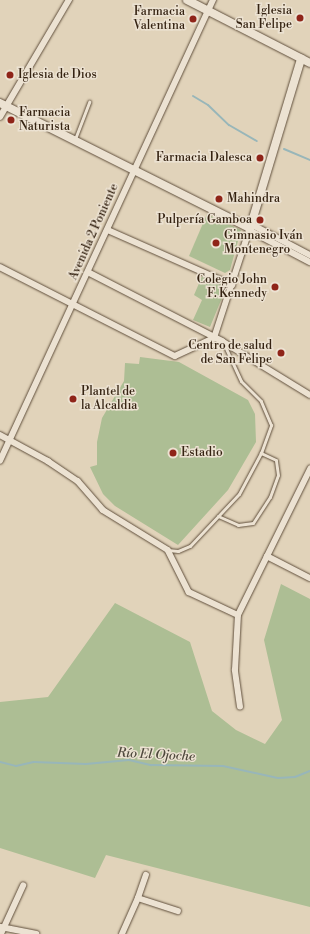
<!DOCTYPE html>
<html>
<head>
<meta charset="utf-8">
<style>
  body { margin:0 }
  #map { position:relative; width:310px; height:934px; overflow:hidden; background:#e1d3ba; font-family:"Libre Bodoni",serif }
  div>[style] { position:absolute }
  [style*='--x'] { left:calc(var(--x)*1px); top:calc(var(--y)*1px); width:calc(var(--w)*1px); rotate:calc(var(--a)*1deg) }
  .green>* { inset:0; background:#adbe94 }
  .stream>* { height:2px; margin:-1px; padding:0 1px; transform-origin:1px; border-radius:1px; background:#98b6b9 }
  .roads { filter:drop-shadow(0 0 1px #604f3c) drop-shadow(0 0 1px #604f3c) }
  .lane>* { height:3px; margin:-1.5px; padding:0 1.5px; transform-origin:1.5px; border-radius:1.5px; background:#ece2d2 }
  .street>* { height:5.5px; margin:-2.75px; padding:0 2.75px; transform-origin:2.75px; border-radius:2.75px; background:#ece2d2 }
  .secondary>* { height:8px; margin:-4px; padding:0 4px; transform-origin:4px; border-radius:4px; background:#ece2d2 }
  .dots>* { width:11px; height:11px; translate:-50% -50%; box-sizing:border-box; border:2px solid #ece2d2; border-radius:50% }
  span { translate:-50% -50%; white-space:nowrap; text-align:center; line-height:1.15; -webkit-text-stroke:3px #ece2d2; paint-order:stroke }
  .poi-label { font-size:12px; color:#352312 }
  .right { translate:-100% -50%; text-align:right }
  .left { translate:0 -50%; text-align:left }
  .street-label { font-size:12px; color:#352312 }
  .water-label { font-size:13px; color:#4e483c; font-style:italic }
</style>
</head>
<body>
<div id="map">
  <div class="green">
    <div style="clip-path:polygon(207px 214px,241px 230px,230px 270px,225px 273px,189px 256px)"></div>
    <div style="clip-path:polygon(203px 274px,221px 282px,226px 288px,210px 327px,193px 320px,202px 300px,194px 295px)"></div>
    <div style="clip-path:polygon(140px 357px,179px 362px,248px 400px,255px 414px,256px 442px,228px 490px,178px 545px,115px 506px,103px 494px,90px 467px,97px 465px,97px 442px,102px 418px,124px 381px,125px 363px,139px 364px)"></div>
    <div style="clip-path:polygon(281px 584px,310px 599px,310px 907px,106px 855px,95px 878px,0 848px,0 702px,48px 697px,115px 603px,190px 642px,212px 711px,236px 730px,265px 744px,282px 720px,264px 640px)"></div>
  </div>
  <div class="stream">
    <div style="--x:193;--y:96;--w:17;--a:31"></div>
    <div style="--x:208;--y:105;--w:29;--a:44"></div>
    <div style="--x:229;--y:125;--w:32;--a:30"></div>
    <div style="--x:284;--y:149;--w:28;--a:23"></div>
    <div style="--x:0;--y:762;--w:16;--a:14"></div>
    <div style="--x:16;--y:766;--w:18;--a:-13"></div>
    <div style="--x:34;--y:762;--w:52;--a:2.2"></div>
    <div style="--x:86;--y:764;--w:43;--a:-5.3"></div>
    <div style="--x:129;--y:760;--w:23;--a:13"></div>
    <div style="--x:151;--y:765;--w:72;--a:0.8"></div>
    <div style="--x:223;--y:766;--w:56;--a:12.3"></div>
    <div style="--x:278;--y:778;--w:17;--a:-3"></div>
    <div style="--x:295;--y:777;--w:16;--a:-22"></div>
  </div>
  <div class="roads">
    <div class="lane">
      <div style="--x:75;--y:139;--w:40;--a:-69"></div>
      <div style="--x:218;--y:516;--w:22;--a:24"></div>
      <div style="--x:238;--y:525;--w:15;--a:-8"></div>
      <div style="--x:253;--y:523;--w:31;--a:-57"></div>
      <div style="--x:270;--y:497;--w:23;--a:-70"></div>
      <div style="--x:278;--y:475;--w:15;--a:-98"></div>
      <div style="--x:276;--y:460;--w:17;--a:-155"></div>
      <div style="--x:168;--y:550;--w:10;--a:6"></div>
      <div style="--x:178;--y:551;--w:13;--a:-23"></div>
      <div style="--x:190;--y:546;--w:71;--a:-46.7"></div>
      <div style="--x:239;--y:494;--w:47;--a:-61.8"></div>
      <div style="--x:261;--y:453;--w:30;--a:-70"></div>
      <div style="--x:271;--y:425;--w:26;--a:-113"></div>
      <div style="--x:261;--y:401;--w:28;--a:-135"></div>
      <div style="--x:241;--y:381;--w:43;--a:-114.8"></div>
    </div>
    <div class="street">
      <div style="--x:0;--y:117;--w:136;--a:-59.5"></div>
      <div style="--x:251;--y:224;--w:67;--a:27.7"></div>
      <div style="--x:108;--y:230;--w:136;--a:23.9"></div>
      <div style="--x:249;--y:230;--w:69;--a:27.7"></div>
      <div style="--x:0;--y:267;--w:196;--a:27"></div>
      <div style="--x:175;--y:356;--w:43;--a:-24.8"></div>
      <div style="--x:214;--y:338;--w:116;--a:-71.9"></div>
      <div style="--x:88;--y:272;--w:151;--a:27.2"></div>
      <div style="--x:222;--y:341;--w:103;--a:31.5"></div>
      <div style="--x:0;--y:435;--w:55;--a:28.4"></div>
      <div style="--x:48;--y:461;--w:36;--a:34"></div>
      <div style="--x:78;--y:481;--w:38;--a:49"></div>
      <div style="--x:103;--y:510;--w:76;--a:31.6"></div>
      <div style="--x:168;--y:550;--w:47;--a:63.4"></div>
      <div style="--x:189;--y:592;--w:54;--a:25.1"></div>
      <div style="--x:0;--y:461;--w:508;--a:-65.2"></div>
      <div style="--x:267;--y:556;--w:48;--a:27.1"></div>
      <div style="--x:240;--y:707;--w:37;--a:-98"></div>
      <div style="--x:235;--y:670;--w:55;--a:-86.9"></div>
      <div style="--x:238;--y:615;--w:163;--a:-63.7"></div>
      <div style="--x:138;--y:898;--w:24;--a:-71"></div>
      <div style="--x:1;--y:927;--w:36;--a:11"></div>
      <div style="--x:1;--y:934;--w:53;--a:-65.4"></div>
      <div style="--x:122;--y:934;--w:39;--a:-66"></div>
      <div style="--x:138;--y:898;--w:42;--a:18"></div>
    </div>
    <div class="secondary">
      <div style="--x:187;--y:0;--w:138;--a:27.1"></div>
      <div style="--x:0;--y:103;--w:280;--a:26.6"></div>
      <div style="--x:250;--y:228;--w:177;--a:-73.2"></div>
    </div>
  </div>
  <div class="dots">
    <div style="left:300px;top:18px;background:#8f2418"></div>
    <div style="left:193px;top:19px;background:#8f2418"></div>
    <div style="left:10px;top:75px;background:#8f2418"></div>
    <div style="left:11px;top:120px;background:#8f2418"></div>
    <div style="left:260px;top:158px;background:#8f2418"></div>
    <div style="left:219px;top:199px;background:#8f2418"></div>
    <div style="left:260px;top:220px;background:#8f2418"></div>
    <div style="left:216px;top:243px;background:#8f2418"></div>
    <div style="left:275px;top:287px;background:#8f2418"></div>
    <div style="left:281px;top:353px;background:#8f2418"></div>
    <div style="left:73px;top:399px;background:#8f2418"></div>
    <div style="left:173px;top:453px;background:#8f2418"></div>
  </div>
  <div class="poi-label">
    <span class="right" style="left:292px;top:18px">Iglesia<br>San Felipe</span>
    <span class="right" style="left:185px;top:19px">Farmacia<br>Valentina</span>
    <span class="left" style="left:18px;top:75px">Iglesia de Dios</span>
    <span class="left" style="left:19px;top:120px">Farmacia<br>Naturista</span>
    <span class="right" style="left:252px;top:158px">Farmacia Dalesca</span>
    <span class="left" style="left:227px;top:199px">Mahindra</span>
    <span class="right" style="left:252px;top:220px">Pulpería Gamboa</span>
    <span class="left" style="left:224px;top:243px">Gimnasio Iván<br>Montenegro</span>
    <span class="right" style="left:267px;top:287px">Colegio John<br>F. Kennedy</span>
    <span class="right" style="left:272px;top:353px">Centro de salud<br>de San Felipe</span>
    <span class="left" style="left:81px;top:399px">Plantel de<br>la Alcaldia</span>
    <span class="left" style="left:181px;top:453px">Estadio</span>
  </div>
  <div class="street-label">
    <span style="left:94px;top:232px;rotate:-66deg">Avenida 2 Poniente</span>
  </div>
  <div class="water-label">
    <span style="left:156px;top:755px;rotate:3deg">Río El Ojoche</span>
  </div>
</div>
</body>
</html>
